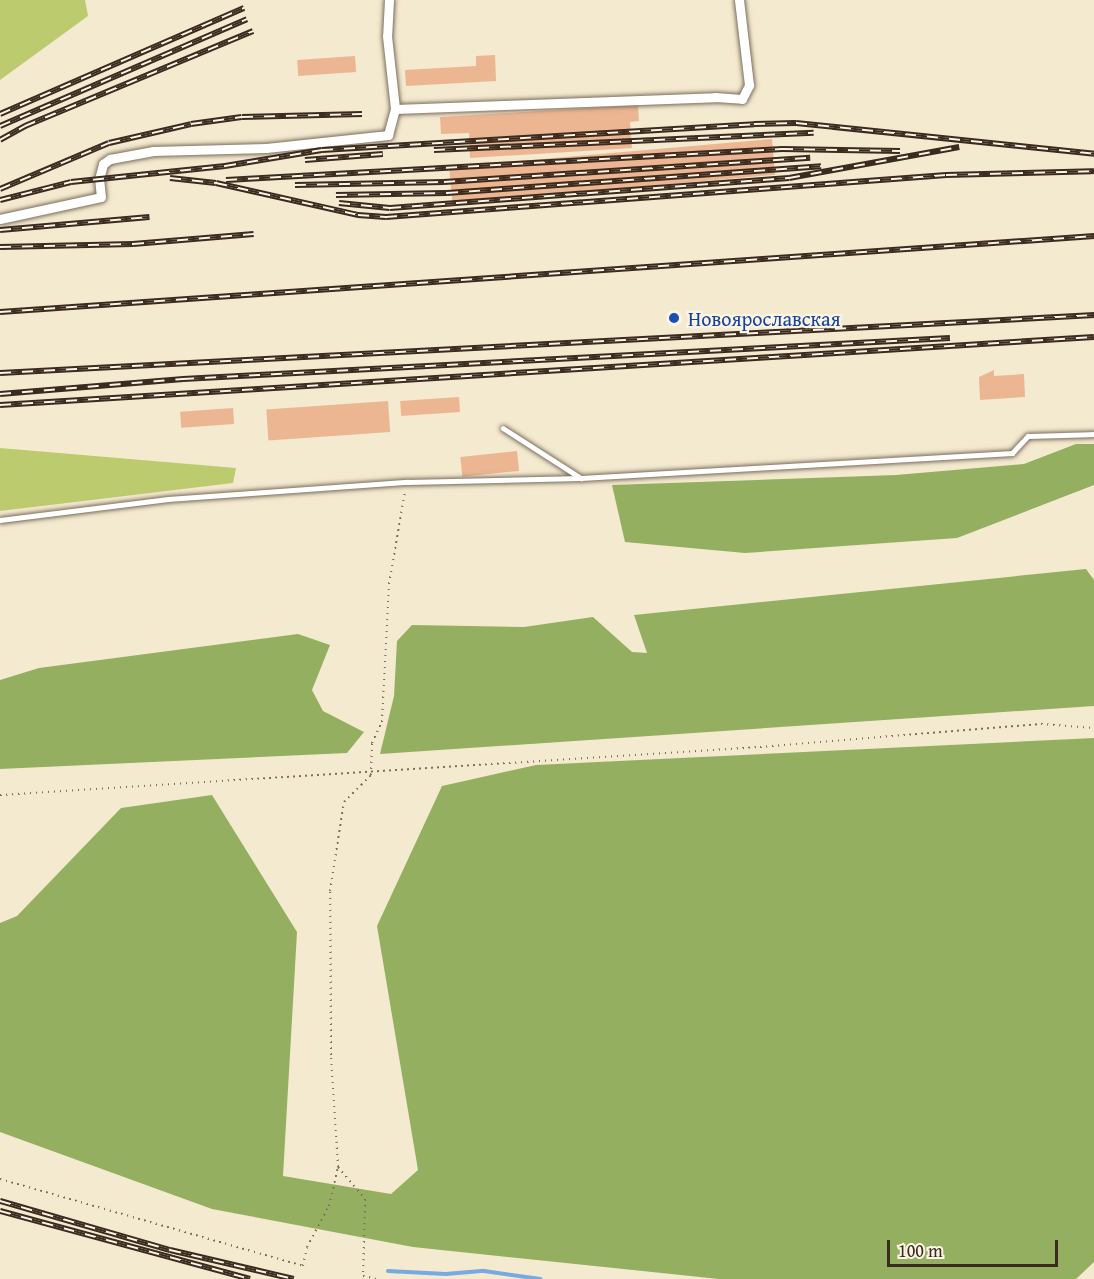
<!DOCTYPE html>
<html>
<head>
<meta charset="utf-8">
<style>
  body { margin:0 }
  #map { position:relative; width:1094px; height:1279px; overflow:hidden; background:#f4ead0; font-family:"Gentium Book Plus",serif }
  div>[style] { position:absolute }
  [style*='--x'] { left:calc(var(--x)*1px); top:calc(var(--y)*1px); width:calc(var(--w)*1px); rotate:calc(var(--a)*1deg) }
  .green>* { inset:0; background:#bccb6d }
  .forest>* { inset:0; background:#95af60 }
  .stream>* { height:4px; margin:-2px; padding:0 2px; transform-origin:2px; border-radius:2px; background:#77aae3 }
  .building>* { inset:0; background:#ecb693; transform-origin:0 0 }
  .path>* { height:2px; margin-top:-1px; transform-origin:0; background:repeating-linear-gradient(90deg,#7c6d5c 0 1.5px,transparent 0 6px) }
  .roads { filter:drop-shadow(0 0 2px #7c6d5c) drop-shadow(0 0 2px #7c6d5c) }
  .lane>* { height:4.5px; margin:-2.25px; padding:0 2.25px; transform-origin:2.25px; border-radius:2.25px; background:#fff }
  .street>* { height:9px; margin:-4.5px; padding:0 4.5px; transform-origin:4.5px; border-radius:4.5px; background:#fff }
  .rail>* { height:6px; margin-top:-3px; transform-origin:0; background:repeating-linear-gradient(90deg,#fcf5e5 0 11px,#3b2a1e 0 22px); box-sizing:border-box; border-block:2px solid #3b2a1e }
  .dots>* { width:16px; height:16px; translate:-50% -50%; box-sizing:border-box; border:3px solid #fcf5e5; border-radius:50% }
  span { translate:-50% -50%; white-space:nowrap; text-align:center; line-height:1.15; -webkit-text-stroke:4.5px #fcf5e5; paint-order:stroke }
  .transit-label { font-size:20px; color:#164399 }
  .left { translate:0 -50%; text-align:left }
  .scale { position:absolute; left:887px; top:1240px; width:171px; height:27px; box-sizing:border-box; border:3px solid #3b2a1e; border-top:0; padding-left:8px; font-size:18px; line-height:21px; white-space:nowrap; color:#3b2a1e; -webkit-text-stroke:4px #fcf5e5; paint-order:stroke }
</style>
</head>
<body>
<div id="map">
  <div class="green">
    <div style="clip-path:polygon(0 0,85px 0,88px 16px,0 80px)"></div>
    <div style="clip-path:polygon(0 448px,236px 468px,233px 483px,0 511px)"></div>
  </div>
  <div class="forest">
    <div style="clip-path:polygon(1076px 444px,1094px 444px,1094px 485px,957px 538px,745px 553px,625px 542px,612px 485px,896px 475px,1024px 464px)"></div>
    <div style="clip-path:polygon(1086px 569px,1094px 580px,1094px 706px,380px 754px,394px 696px,397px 641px,412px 625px,524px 627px,593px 617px,632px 652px,647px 653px,634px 615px)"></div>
    <div style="clip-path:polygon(298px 634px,330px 645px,312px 690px,323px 711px,364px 732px,347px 753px,0 769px,0 680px,39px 668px)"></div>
    <div style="clip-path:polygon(1094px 738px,1094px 1262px,1076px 1279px,719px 1279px,413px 1247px,212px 1209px,0 1132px,0 923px,17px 916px,121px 808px,212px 795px,297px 932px,283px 1176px,391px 1194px,418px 1170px,377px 926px,442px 786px,536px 765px)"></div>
  </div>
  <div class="stream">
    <div style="--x:388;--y:1271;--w:58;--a:3"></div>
    <div style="--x:446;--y:1274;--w:38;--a:-5"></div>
    <div style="--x:484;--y:1271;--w:57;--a:8.1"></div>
  </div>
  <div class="building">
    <div style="clip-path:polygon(495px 55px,496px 81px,406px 86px,405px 70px,476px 66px,476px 56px)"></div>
    <div style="left:355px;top:56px;width:16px;height:58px;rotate:86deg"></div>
    <div style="clip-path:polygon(638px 105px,639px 121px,630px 122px,632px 148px,470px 158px,469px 133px,441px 134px,440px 117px)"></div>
    <div style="left:772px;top:139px;width:36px;height:324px;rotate:85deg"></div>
    <div style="clip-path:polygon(994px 370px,994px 376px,1024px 374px,1025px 397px,980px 400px,979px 377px)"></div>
    <div style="left:459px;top:397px;width:15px;height:59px;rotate:86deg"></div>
    <div style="left:388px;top:401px;width:31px;height:122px;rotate:86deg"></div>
    <div style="left:233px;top:408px;width:16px;height:53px;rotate:86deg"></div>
    <div style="left:517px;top:451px;width:20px;height:57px;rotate:84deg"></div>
  </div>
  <div class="path">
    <div style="--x:0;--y:795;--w:762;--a:-3.61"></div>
    <div style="--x:760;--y:747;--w:282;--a:-4.7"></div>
    <div style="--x:1041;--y:724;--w:53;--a:4.3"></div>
    <div style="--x:338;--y:1167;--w:42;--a:49.8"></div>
    <div style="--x:365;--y:1199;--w:77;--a:91.5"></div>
    <div style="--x:363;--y:1276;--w:14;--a:12"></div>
    <div style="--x:0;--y:1179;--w:315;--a:16"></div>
    <div style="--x:303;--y:1266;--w:19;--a:-78"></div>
    <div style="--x:307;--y:1247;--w:47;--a:-61.8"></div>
    <div style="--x:329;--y:1206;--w:40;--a:-77"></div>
    <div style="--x:338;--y:1167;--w:112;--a:-93.6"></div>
    <div style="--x:331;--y:1055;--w:164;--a:-90.3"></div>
    <div style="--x:330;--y:891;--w:90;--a:-81.1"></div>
    <div style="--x:344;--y:802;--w:38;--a:-45"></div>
    <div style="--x:371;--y:775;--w:32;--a:-88"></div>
    <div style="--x:372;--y:743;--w:23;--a:-65"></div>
    <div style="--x:382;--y:722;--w:138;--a:-87.1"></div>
    <div style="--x:389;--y:584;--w:94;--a:-80.2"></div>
  </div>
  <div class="roads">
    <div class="lane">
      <div style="--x:503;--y:428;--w:93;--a:32.7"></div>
      <div style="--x:581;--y:478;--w:432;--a:-3.3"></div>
      <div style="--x:1012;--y:453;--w:23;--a:-47"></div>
      <div style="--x:1028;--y:436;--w:66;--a:-1.7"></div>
      <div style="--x:0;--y:520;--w:169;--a:-7.1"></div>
      <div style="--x:168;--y:499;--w:240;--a:-4.1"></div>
      <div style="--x:407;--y:482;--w:174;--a:-1.3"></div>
    </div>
    <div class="street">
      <div style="--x:389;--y:0;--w:36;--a:93"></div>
      <div style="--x:387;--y:36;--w:73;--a:83.7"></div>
      <div style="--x:395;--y:109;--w:320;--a:-2.1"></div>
      <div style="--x:715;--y:97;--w:27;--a:4"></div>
      <div style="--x:742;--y:99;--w:16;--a:-63"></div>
      <div style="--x:749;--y:85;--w:86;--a:-96.7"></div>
      <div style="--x:0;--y:219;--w:103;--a:-12.3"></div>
      <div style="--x:101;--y:197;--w:18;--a:-96"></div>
      <div style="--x:99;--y:179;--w:16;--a:-75"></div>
      <div style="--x:103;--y:164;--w:9;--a:-36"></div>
      <div style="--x:110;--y:159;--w:44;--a:-10.5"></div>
      <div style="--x:153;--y:151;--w:113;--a:-1.5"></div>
      <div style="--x:266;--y:148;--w:123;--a:-6.1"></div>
      <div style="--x:388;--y:135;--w:27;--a:-75"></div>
    </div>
  </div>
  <div class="rail">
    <div style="--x:0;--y:114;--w:266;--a:-23.5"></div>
    <div style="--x:0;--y:126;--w:269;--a:-23.4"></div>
    <div style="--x:0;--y:140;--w:29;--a:-29"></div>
    <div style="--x:25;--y:126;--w:247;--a:-22.6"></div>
    <div style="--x:434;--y:150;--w:380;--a:-2.6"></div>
    <div style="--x:305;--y:160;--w:78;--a:-4.4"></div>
    <div style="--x:170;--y:178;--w:46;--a:6.2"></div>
    <div style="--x:216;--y:183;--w:146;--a:12.7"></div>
    <div style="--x:358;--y:215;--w:28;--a:4"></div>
    <div style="--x:386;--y:217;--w:562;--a:-4.29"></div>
    <div style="--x:946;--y:175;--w:148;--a:-1.5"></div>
    <div style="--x:226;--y:180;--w:557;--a:-3.19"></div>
    <div style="--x:782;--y:149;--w:118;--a:1"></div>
    <div style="--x:295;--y:185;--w:149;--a:-1.2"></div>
    <div style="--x:444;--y:182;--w:367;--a:-3.8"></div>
    <div style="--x:0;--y:189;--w:118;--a:-22.9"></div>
    <div style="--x:109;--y:143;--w:84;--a:-13"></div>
    <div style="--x:191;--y:124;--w:51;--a:-7.8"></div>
    <div style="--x:242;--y:117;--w:120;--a:-1.4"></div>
    <div style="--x:336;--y:195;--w:111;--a:-1"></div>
    <div style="--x:447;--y:193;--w:375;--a:-4.1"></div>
    <div style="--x:0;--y:200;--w:73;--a:-14.2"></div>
    <div style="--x:71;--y:182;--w:155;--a:-5.9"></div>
    <div style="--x:225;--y:166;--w:98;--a:-9.4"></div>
    <div style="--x:322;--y:150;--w:433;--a:-3.4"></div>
    <div style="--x:754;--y:124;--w:42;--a:-1.4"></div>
    <div style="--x:796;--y:123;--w:300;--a:5.9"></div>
    <div style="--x:339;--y:203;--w:51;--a:5.6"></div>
    <div style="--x:390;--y:208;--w:400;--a:-4.3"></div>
    <div style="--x:789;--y:178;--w:173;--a:-10.3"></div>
    <div style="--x:0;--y:230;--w:150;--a:-5"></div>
    <div style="--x:0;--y:247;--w:133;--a:-1.3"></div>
    <div style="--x:133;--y:244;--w:121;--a:-4.7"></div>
    <div style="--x:0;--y:312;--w:1097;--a:-3.97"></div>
    <div style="--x:0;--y:373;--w:1096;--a:-3.03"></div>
    <div style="--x:0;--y:394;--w:184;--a:-4.7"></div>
    <div style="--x:183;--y:379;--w:768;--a:-3.06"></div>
    <div style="--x:0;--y:405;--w:1096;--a:-3.56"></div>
    <div style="--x:0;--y:1201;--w:177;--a:16.1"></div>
    <div style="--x:170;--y:1250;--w:127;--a:13.2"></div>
    <div style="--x:0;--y:1211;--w:259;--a:15.2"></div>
  </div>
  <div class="dots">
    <div style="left:674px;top:318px;background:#1a4fb4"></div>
  </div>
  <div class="transit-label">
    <span class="left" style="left:688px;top:318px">Новоярославская</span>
  </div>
  <div class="scale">100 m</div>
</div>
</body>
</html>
